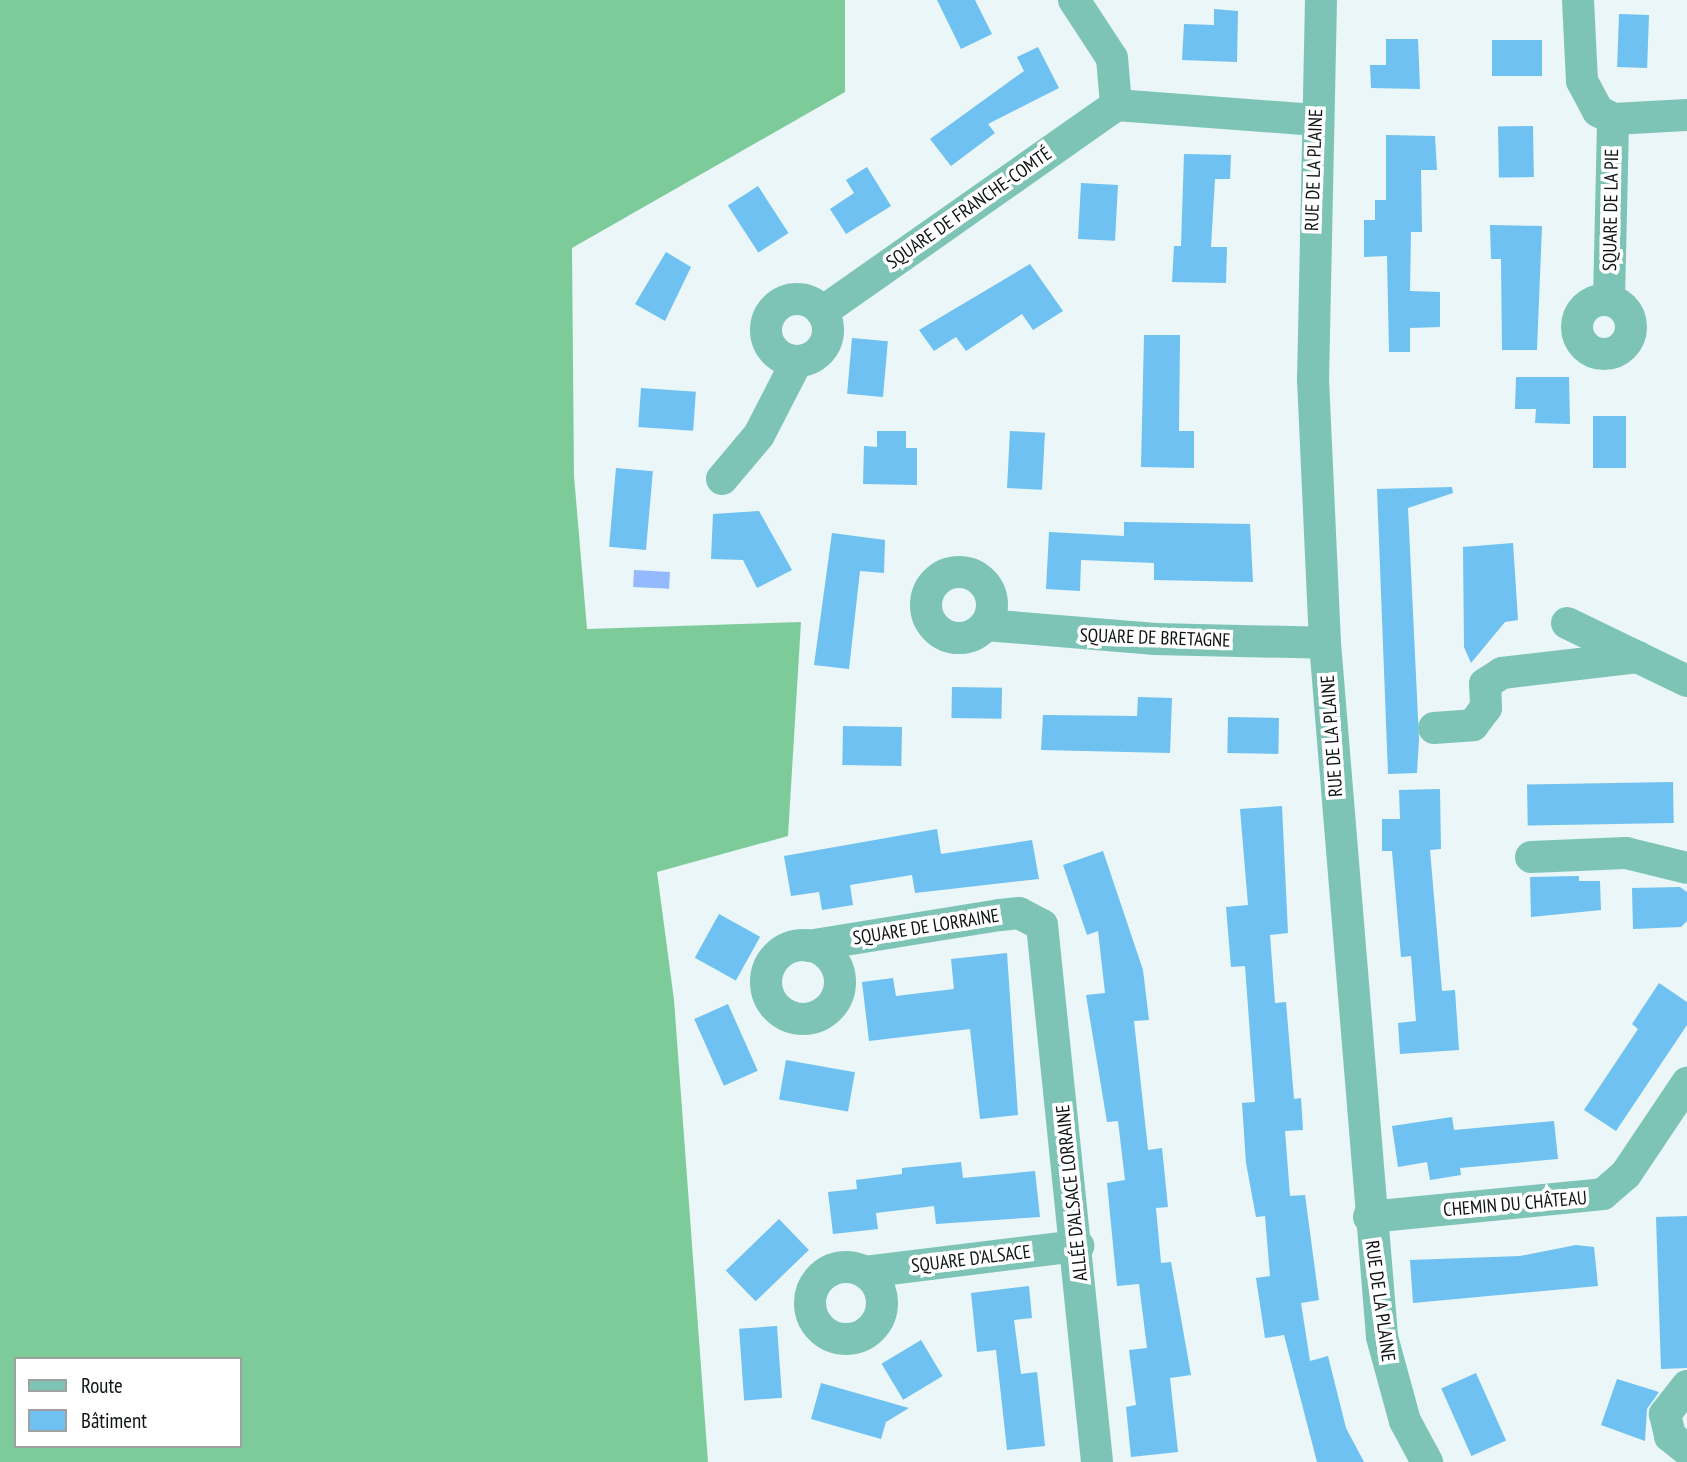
<!DOCTYPE html>
<html>
<head>
<meta charset="utf-8">
<style>
  body { margin:0 }
  #map { position:relative; width:1687px; height:1462px; overflow:hidden; background:#eaf6f8; font-family:"PT Sans Narrow",sans-serif }
  div>[style] { position:absolute }
  [style*='--x'] { left:calc(var(--x)*1px); top:calc(var(--y)*1px); width:calc(var(--w)*1px); rotate:calc(var(--a)*1deg) }
  .forest>* { inset:0; background:#7ecb9a }
  .water>* { inset:0; background:#94b9fd; transform-origin:0 0 }
  .building>* { inset:0; background:#6ec1f0; transform-origin:0 0 }
  .minor>* { height:32px; margin:-16px; padding:0 16px; transform-origin:16px; border-radius:16px; background:#7dc4b7 }
  .minor>.ring { margin:-16px; padding:0; box-sizing:content-box; background:none; border:32px solid #7dc4b7; border-radius:50% }
  span { translate:-50% -50%; white-space:nowrap; text-align:center; line-height:1.15; -webkit-text-stroke:7px #fff; paint-order:stroke }
  .street-label { font-size:19px; color:#0f1314 }
  .legend { position:absolute; left:14px; top:1357px; width:228px; height:91px; box-sizing:border-box; background:#fff; border:2px solid #9fa1a1; margin:0; padding:9px 12px; list-style:none; font-size:21px; color:#0f1314 }
  .legend li { display:flex; align-items:center; gap:14px; height:35px }
  .legend b { width:35px; border:2px solid #9fa1a1 }
</style>
</head>
<body>
<div id="map">
  <div class="forest">
    <div style="clip-path:polygon(evenodd,0 0,845px 0,845px 92px,572px 248px,574px 476px,587px 629px,801px 622px,788px 836px,657px 872px,674px 1000px,708px 1462px,0 1462px,0 0,16px 1359px,240px 1359px,240px 1446px,16px 1446px,16px 1359px)"></div>
  </div>
  <div class="water">
    <div style="left:634px;top:570px;width:36px;height:17px;rotate:3deg"></div>
  </div>
  <div class="building">
    <div style="clip-path:polygon(937px 0,975px 0,992px 34px,961px 49px)"></div>
    <div style="clip-path:polygon(1214px 9px,1238px 11px,1237px 62px,1182px 60px,1184px 24px,1214px 25px)"></div>
    <div style="left:1619px;top:14px;width:30px;height:53px;rotate:2deg"></div>
    <div style="clip-path:polygon(1386px 39px,1418px 39px,1420px 89px,1371px 88px,1370px 65px,1386px 65px)"></div>
    <div style="left:1542px;top:40px;width:36px;height:50px;rotate:90deg"></div>
    <div style="clip-path:polygon(1038px 47px,1059px 88px,988px 124px,995px 133px,951px 166px,930px 139px,1024px 71px,1017px 57px)"></div>
    <div style="left:1533px;top:126px;width:51px;height:35px;rotate:89deg"></div>
    <div style="clip-path:polygon(1386px 135px,1435px 136px,1437px 170px,1421px 170px,1422px 232px,1411px 232px,1410px 291px,1440px 292px,1440px 327px,1410px 328px,1410px 352px,1389px 352px,1387px 256px,1364px 257px,1364px 220px,1375px 220px,1375px 200px,1386px 200px)"></div>
    <div style="clip-path:polygon(1184px 154px,1231px 155px,1230px 179px,1215px 179px,1211px 247px,1227px 247px,1226px 283px,1172px 282px,1174px 246px,1181px 246px)"></div>
    <div style="clip-path:polygon(867px 167px,891px 206px,846px 234px,830px 209px,854px 193px,846px 180px)"></div>
    <div style="left:1081px;top:183px;width:37px;height:56px;rotate:3deg"></div>
    <div style="left:758px;top:186px;width:56px;height:36px;rotate:57deg"></div>
    <div style="clip-path:polygon(1490px 225px,1542px 226px,1537px 350px,1502px 350px,1501px 259px,1491px 259px)"></div>
    <div style="clip-path:polygon(666px 252px,691px 267px,665px 321px,635px 304px)"></div>
    <div style="clip-path:polygon(1030px 264px,1063px 311px,1033px 330px,1022px 314px,966px 351px,956px 337px,934px 351px,919px 330px)"></div>
    <div style="clip-path:polygon(1144px 335px,1180px 335px,1179px 431px,1194px 431px,1194px 468px,1141px 467px)"></div>
    <div style="left:852px;top:338px;width:36px;height:56px;rotate:5deg"></div>
    <div style="clip-path:polygon(1516px 377px,1569px 377px,1570px 424px,1535px 423px,1536px 409px,1515px 409px)"></div>
    <div style="left:641px;top:388px;width:55px;height:39px;rotate:4deg"></div>
    <div style="left:1593px;top:416px;width:33px;height:52px"></div>
    <div style="clip-path:polygon(877px 431px,906px 431px,906px 448px,917px 448px,917px 485px,863px 484px,864px 446px,877px 447px)"></div>
    <div style="left:1010px;top:431px;width:35px;height:57px;rotate:3deg"></div>
    <div style="left:616px;top:468px;width:37px;height:79px;rotate:5deg"></div>
    <div style="clip-path:polygon(1452px 487px,1453px 493px,1408px 508px,1419px 739px,1417px 773px,1388px 774px,1377px 489px)"></div>
    <div style="clip-path:polygon(759px 511px,792px 570px,757px 588px,743px 560px,711px 559px,713px 514px)"></div>
    <div style="clip-path:polygon(1124px 522px,1250px 524px,1253px 582px,1154px 580px,1154px 563px,1081px 560px,1080px 591px,1046px 589px,1049px 532px,1124px 536px)"></div>
    <div style="clip-path:polygon(832px 533px,885px 540px,884px 573px,860px 571px,849px 669px,814px 665px)"></div>
    <div style="clip-path:polygon(1513px 543px,1518px 620px,1505px 622px,1471px 663px,1464px 647px,1463px 547px)"></div>
    <div style="left:952px;top:687px;width:50px;height:31px;rotate:1deg"></div>
    <div style="clip-path:polygon(1138px 697px,1172px 698px,1170px 753px,1041px 750px,1043px 715px,1137px 716px)"></div>
    <div style="left:1228px;top:717px;width:51px;height:36px;rotate:1deg"></div>
    <div style="left:843px;top:726px;width:59px;height:39px;rotate:1deg"></div>
    <div style="left:1673px;top:782px;width:41px;height:146px;rotate:89deg"></div>
    <div style="clip-path:polygon(1440px 789px,1441px 849px,1430px 850px,1442px 991px,1455px 990px,1459px 1050px,1400px 1054px,1398px 1023px,1416px 1021px,1411px 956px,1401px 957px,1392px 851px,1382px 851px,1382px 819px,1400px 819px,1399px 790px)"></div>
    <div style="clip-path:polygon(1282px 806px,1288px 933px,1270px 935px,1275px 1003px,1286px 1002px,1294px 1099px,1301px 1098px,1303px 1130px,1285px 1131px,1290px 1196px,1305px 1195px,1319px 1300px,1301px 1303px,1310px 1361px,1328px 1356px,1346px 1428px,1364px 1462px,1317px 1462px,1284px 1335px,1265px 1338px,1256px 1278px,1270px 1276px,1265px 1216px,1256px 1217px,1246px 1163px,1242px 1103px,1255px 1102px,1245px 966px,1231px 967px,1226px 907px,1248px 905px,1240px 809px)"></div>
    <div style="clip-path:polygon(937px 829px,941px 854px,1032px 840px,1039px 879px,915px 893px,912px 875px,850px 885px,853px 905px,822px 910px,819px 892px,791px 896px,784px 856px)"></div>
    <div style="clip-path:polygon(1103px 851px,1143px 970px,1149px 1020px,1134px 1021px,1148px 1150px,1162px 1148px,1168px 1207px,1156px 1208px,1161px 1263px,1171px 1262px,1191px 1375px,1170px 1378px,1178px 1452px,1131px 1457px,1126px 1407px,1136px 1405px,1129px 1350px,1147px 1348px,1139px 1284px,1117px 1286px,1107px 1183px,1125px 1180px,1118px 1121px,1107px 1122px,1086px 995px,1105px 993px,1098px 931px,1087px 935px,1063px 865px)"></div>
    <div style="clip-path:polygon(1579px 876px,1579px 881px,1600px 881px,1601px 910px,1531px 917px,1530px 877px)"></div>
    <div style="clip-path:polygon(1680px 887px,1687px 892px,1687px 921px,1681px 927px,1633px 929px,1632px 888px)"></div>
    <div style="left:719px;top:914px;width:47px;height:50px;rotate:29deg"></div>
    <div style="clip-path:polygon(1007px 953px,1018px 1115px,980px 1119px,970px 1029px,869px 1041px,862px 982px,893px 978px,896px 996px,954px 989px,951px 959px)"></div>
    <div style="clip-path:polygon(1659px 983px,1687px 1002px,1687px 1025px,1616px 1131px,1584px 1110px,1638px 1029px,1632px 1024px)"></div>
    <div style="left:728px;top:1004px;width:73px;height:37px;rotate:66deg"></div>
    <div style="left:786px;top:1060px;width:70px;height:40px;rotate:10deg"></div>
    <div style="clip-path:polygon(1452px 1117px,1454px 1130px,1554px 1121px,1558px 1159px,1460px 1168px,1461px 1175px,1430px 1180px,1427px 1162px,1398px 1167px,1392px 1126px)"></div>
    <div style="clip-path:polygon(961px 1162px,963px 1178px,1035px 1171px,1040px 1217px,936px 1224px,934px 1206px,876px 1213px,878px 1229px,833px 1234px,828px 1192px,857px 1189px,856px 1180px,902px 1174px,902px 1168px)"></div>
    <div style="clip-path:polygon(1687px 1216px,1687px 1368px,1661px 1369px,1656px 1217px)"></div>
    <div style="left:779px;top:1219px;width:43px;height:74px;rotate:46deg"></div>
    <div style="clip-path:polygon(1576px 1245px,1594px 1247px,1598px 1286px,1413px 1303px,1410px 1260px,1520px 1256px)"></div>
    <div style="clip-path:polygon(1029px 1286px,1032px 1318px,1014px 1320px,1021px 1374px,1037px 1372px,1045px 1446px,1007px 1450px,996px 1350px,977px 1352px,971px 1293px)"></div>
    <div style="left:777px;top:1326px;width:72px;height:38px;rotate:86deg"></div>
    <div style="left:921px;top:1340px;width:42px;height:46px;rotate:59deg"></div>
    <div style="left:1476px;top:1373px;width:74px;height:38px;rotate:66deg"></div>
    <div style="clip-path:polygon(1617px 1379px,1659px 1392px,1647px 1409px,1645px 1441px,1601px 1425px)"></div>
    <div style="clip-path:polygon(821px 1383px,909px 1408px,886px 1422px,881px 1439px,811px 1419px)"></div>
  </div>
  <div class="minor">
    <div style="--x:1074;--y:0;--w:69;--a:56.8"></div>
    <div style="--x:1112;--y:58;--w:47;--a:85.1"></div>
    <div style="--x:1321;--y:0;--w:379;--a:91.2"></div>
    <div style="--x:1313;--y:379;--w:264;--a:87.4"></div>
    <div style="--x:1325;--y:643;--w:696;--a:85.3"></div>
    <div style="--x:1382;--y:1337;--w:87;--a:74.7"></div>
    <div style="--x:1405;--y:1421;--w:47;--a:61.8"></div>
    <div style="--x:1578;--y:0;--w:81;--a:87.2"></div>
    <div style="--x:1582;--y:81;--w:34;--a:62"></div>
    <div style="--x:1598;--y:111;--w:17;--a:28"></div>
    <div style="--x:1613;--y:119;--w:74;--a:-3.1"></div>
    <div class="ring" style="left:766px;top:299px;width:30px;height:30px"></div>
    <div style="--x:1609;--y:300;--w:181;--a:-88.7"></div>
    <div class="ring" style="left:1577px;top:300px;width:22px;height:22px"></div>
    <div style="--x:822;--y:312;--w:360;--a:-35.1"></div>
    <div style="--x:1116;--y:105;--w:200;--a:4.3"></div>
    <div style="--x:722;--y:479;--w:57;--a:-49.9"></div>
    <div style="--x:759;--y:435;--w:83;--a:-62.8"></div>
    <div class="ring" style="left:926px;top:572px;width:34px;height:34px"></div>
    <div style="--x:1567;--y:623;--w:133;--a:25.8"></div>
    <div style="--x:986;--y:625;--w:170;--a:4.7"></div>
    <div style="--x:1155;--y:639;--w:170;--a:1.3"></div>
    <div style="--x:1434;--y:728;--w:39;--a:-4"></div>
    <div style="--x:1473;--y:725;--w:21;--a:-53"></div>
    <div style="--x:1486;--y:708;--w:24;--a:-92"></div>
    <div style="--x:1485;--y:684;--w:20;--a:-33"></div>
    <div style="--x:1502;--y:673;--w:137;--a:-6.7"></div>
    <div style="--x:1531;--y:857;--w:95;--a:-2.4"></div>
    <div style="--x:1626;--y:853;--w:63;--a:13.8"></div>
    <div class="ring" style="left:766px;top:945px;width:42px;height:42px"></div>
    <div style="--x:808;--y:946;--w:194;--a:-9.2"></div>
    <div style="--x:1000;--y:915;--w:19;--a:-6"></div>
    <div style="--x:1019;--y:913;--w:26;--a:28"></div>
    <div style="--x:1042;--y:925;--w:540;--a:84.15"></div>
    <div style="--x:1369;--y:1217;--w:235;--a:-5.6"></div>
    <div style="--x:1603;--y:1194;--w:30;--a:-41"></div>
    <div style="--x:1626;--y:1174;--w:110;--a:-56.2"></div>
    <div class="ring" style="left:810px;top:1267px;width:40px;height:40px"></div>
    <div style="--x:865;--y:1272;--w:215;--a:-7"></div>
    <div style="--x:1687;--y:1386;--w:36;--a:128"></div>
    <div style="--x:1665;--y:1414;--w:23;--a:77"></div>
    <div style="--x:1670;--y:1436;--w:22;--a:39"></div>
  </div>
  <div class="street-label">
    <span style="left:1314px;top:170px;rotate:-88deg">RUE DE LA PLAINE</span>
    <span style="left:969px;top:208px;rotate:-35deg">SQUARE DE FRANCHE-COMTÉ</span>
    <span style="left:1611px;top:210px;rotate:-89deg">SQUARE DE LA PIE</span>
    <span style="left:1155px;top:638px;rotate:2deg">SQUARE DE BRETAGNE</span>
    <span style="left:1332px;top:736px;rotate:-94deg">RUE DE LA PLAINE</span>
    <span style="left:926px;top:927px;rotate:-9deg">SQUARE DE LORRAINE</span>
    <span style="left:1072px;top:1193px;rotate:-96deg">ALLÉE D'ALSACE LORRAINE</span>
    <span style="left:1515px;top:1204px;rotate:-5deg">CHEMIN DU CHÂTEAU</span>
    <span style="left:971px;top:1259px;rotate:-7deg">SQUARE D'ALSACE</span>
    <span style="left:1380px;top:1301px;rotate:82deg">RUE DE LA PLAINE</span>
  </div>
  <ul class="legend">
  <li><b style="height:9px;background:#7dc4b7"></b>Route</li>
  <li><b style="height:19px;background:#6ec1f0"></b>Bâtiment</li>
  </ul>
</div>
</body>
</html>
